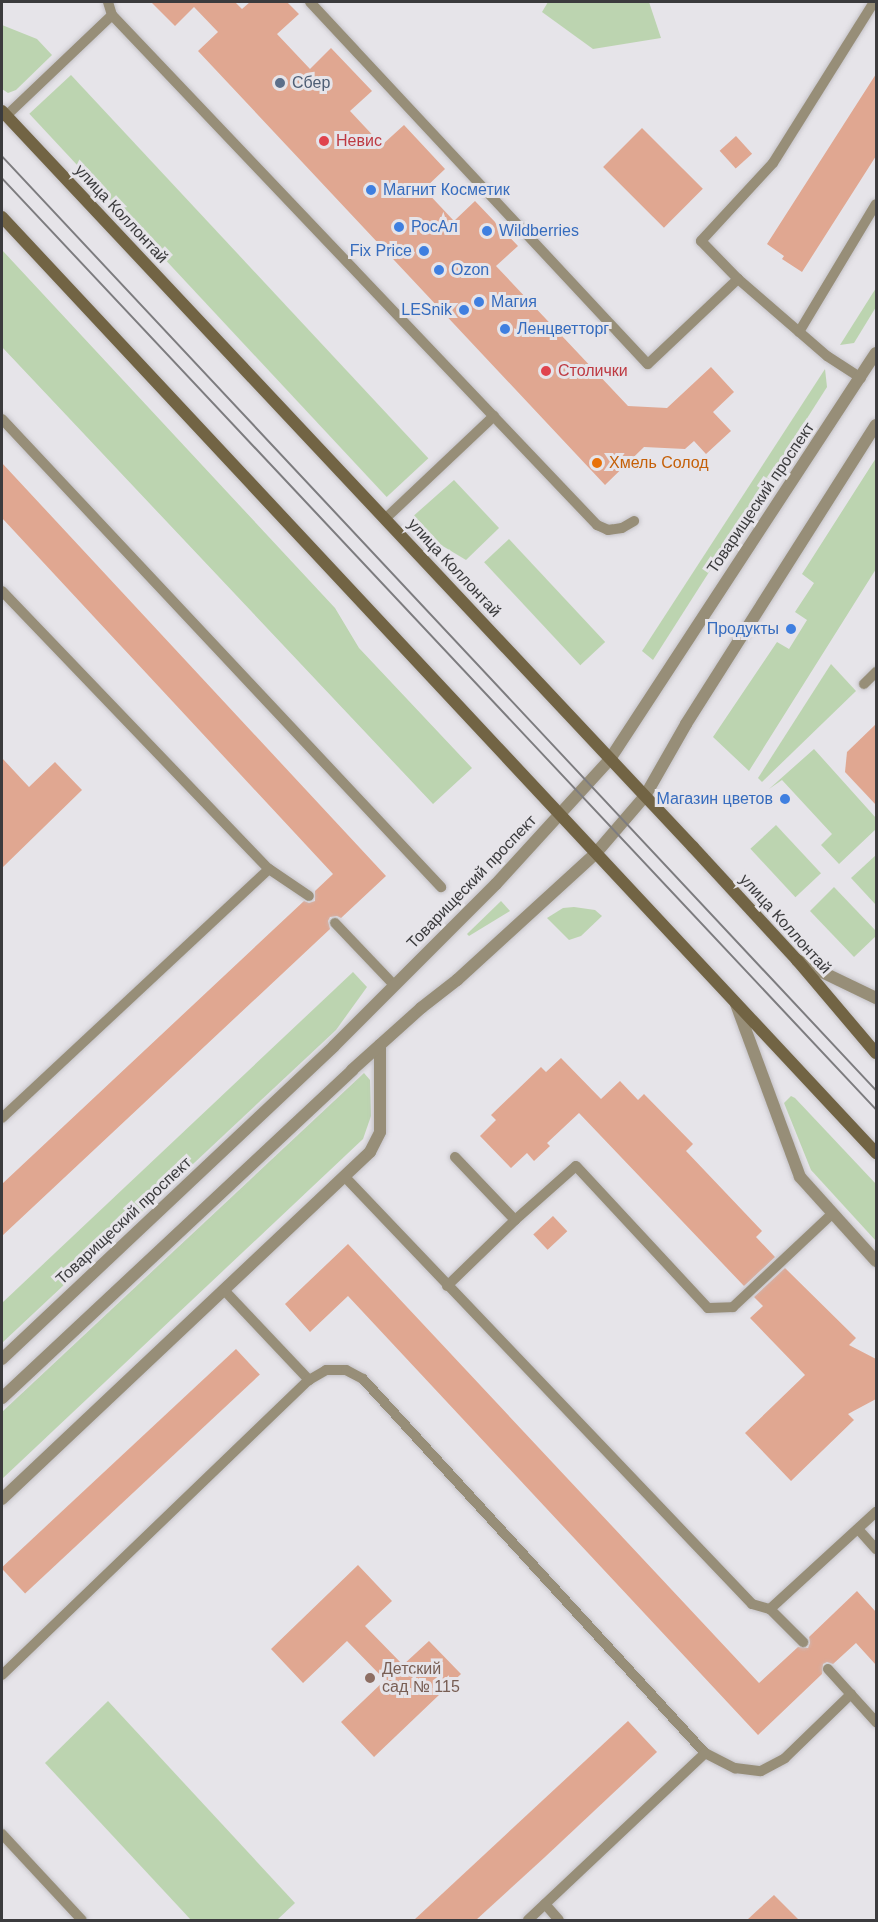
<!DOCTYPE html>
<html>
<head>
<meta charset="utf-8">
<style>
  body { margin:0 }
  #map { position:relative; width:878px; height:1922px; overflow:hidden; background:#e6e4e9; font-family:Arial,sans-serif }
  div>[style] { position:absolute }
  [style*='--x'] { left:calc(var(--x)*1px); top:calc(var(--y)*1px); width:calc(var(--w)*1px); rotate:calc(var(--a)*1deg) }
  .green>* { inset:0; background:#bcd4b0; transform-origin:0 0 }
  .building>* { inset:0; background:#e0a791; transform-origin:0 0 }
  .roads { filter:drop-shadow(0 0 2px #c4c2c7) drop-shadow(0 0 2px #c4c2c7) }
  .service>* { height:10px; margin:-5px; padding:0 5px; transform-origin:5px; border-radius:5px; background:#978e78 }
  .minor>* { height:12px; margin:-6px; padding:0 6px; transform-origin:6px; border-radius:6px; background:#978e78 }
  .tertiary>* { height:12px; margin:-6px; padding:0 6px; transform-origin:6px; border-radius:6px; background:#978e78 }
  .secondary>* { height:12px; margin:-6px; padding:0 6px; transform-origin:6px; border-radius:6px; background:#726444 }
  .tram>* { height:1.5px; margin:-0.75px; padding:0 0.75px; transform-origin:0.75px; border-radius:0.75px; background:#7d7c7f }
  .dots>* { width:16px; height:16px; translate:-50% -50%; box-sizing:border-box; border:3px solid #e6e4e9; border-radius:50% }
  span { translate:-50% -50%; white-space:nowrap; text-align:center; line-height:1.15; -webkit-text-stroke:6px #e6e4e9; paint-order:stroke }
  .service-label { font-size:16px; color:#4e5e75 }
  .left { translate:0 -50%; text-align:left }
  .health-label { font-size:16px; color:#be3a42 }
  .shop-label { font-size:16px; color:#366cbe }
  .right { translate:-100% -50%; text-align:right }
  .street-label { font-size:16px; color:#3b3b3d }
  .food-label { font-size:16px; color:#c56008 }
  .education-label { font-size:16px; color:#785e54 }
  .frame { position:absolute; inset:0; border:3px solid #3b3b3d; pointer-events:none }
</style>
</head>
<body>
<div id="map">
  <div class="green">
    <div style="clip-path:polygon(548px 2px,649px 2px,661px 38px,593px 49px,542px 12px)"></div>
    <div style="clip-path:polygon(2px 25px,37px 39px,52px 55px,16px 90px,8px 93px,2px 89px)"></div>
    <div style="left:71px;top:75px;width:524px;height:57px;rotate:47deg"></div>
    <div style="clip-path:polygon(2px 250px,335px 608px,359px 648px,472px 768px,433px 804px,2px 347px)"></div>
    <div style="clip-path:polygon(876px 288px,876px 307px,854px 343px,840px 345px)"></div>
    <div style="clip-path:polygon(825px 369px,827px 387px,653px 660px,642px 651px)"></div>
    <div style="clip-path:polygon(876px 458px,876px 569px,749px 771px,713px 737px,777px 642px,789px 649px,807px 620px,795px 612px,814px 583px,802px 574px)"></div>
    <div style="clip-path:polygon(454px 480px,499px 528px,466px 560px,431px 539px,410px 519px)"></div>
    <div style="left:509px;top:539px;width:141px;height:34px;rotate:47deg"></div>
    <div style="clip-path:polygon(831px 664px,856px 691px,762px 782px,758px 778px)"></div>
    <div style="clip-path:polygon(814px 749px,876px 818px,876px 829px,839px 864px,821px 845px,832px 834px,782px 780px,769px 789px)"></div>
    <div style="left:776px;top:825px;width:66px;height:35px;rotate:47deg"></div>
    <div style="clip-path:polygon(876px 855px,876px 905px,851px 878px)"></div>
    <div style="clip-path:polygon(834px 887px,876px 931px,876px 936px,854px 957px,810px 911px)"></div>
    <div style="clip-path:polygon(501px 901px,510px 911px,469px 936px,467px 934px)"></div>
    <div style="clip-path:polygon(574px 907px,595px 910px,602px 916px,581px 936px,569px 940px,547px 918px,563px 908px)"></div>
    <div style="clip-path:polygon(353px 972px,367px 987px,336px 1030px,2px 1343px,2px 1303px)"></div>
    <div style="clip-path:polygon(364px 1073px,370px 1080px,371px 1116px,363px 1139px,2px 1479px,2px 1412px)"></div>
    <div style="clip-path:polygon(791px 1096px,795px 1098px,876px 1184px,876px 1241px,811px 1170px,784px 1103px)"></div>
    <div style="clip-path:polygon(108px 1701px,295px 1903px,277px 1920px,191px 1920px,45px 1763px)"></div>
  </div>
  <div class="building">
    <div style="clip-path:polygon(151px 2px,235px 2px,242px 9px,250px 2px,287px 2px,299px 14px,277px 34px,310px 69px,331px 48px,372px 91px,350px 111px,365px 127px,382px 145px,404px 125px,445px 169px,424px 189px,454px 221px,475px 201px,518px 246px,496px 266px,628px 406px,667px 408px,711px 367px,734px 392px,713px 412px,731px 431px,706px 454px,694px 441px,685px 449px,644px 447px,605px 485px,198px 51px,218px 32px,194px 7px,175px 26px)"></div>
    <div style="clip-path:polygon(876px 74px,876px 156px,802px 272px,782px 259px,784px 256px,767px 244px)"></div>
    <div style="left:642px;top:128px;width:86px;height:55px;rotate:45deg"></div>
    <div style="left:736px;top:136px;width:24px;height:22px;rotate:48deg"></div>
    <div style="clip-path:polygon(2px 463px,386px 876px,341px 918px,337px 916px,330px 917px,328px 921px,330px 929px,2px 1236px,2px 1184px,304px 901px,309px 903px,315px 901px,315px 891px,333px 874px,2px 518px)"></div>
    <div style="clip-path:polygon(876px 724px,876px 805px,845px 772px,847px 752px)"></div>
    <div style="clip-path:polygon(2px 758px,29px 787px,55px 762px,82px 790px,2px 868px)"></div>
    <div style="clip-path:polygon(561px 1058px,601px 1099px,620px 1081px,638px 1100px,644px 1094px,693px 1144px,686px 1151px,762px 1231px,756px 1237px,775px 1257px,744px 1286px,579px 1113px,547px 1143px,550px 1146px,534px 1161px,527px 1153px,511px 1168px,480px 1136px,496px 1120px,491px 1115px,541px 1067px,546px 1072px)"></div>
    <div style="left:553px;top:1216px;width:21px;height:27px;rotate:47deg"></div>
    <div style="clip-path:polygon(348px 1244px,759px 1683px,798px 1647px,808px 1648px,810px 1643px,809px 1637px,857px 1591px,876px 1612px,876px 1665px,856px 1643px,833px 1664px,827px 1662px,823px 1664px,822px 1674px,758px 1735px,348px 1296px,310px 1332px,285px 1304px)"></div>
    <div style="clip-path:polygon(785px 1268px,856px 1338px,849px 1345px,876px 1359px,876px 1399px,848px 1414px,854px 1420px,791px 1481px,745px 1433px,805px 1375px,750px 1318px,763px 1306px,754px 1297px)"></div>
    <div style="left:236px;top:1349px;width:35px;height:321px;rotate:47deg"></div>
    <div style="clip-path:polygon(358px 1565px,392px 1601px,365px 1626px,403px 1665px,429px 1641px,461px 1674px,374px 1757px,341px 1722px,385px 1680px,347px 1641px,303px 1683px,271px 1649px)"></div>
    <div style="clip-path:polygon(628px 1721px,657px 1752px,545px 1857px,476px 1920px,414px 1920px)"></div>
    <div style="clip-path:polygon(774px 1895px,799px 1920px,747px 1920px)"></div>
  </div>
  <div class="roads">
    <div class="service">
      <div style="--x:108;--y:2;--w:14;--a:73"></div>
      <div style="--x:310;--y:2;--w:495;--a:47"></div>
      <div style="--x:648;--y:364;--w:124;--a:-43.4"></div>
      <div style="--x:6;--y:116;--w:146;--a:-43.6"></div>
      <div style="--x:112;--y:15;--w:704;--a:46.44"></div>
      <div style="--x:597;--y:525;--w:12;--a:24"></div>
      <div style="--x:608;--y:530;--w:14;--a:-8"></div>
      <div style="--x:622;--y:528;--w:14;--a:-30"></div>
      <div style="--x:799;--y:332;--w:149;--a:-59"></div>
      <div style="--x:861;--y:378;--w:40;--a:-147.1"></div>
      <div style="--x:827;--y:356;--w:118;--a:-139.1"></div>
      <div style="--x:738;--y:279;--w:53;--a:-134.2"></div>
      <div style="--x:701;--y:241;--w:106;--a:-47.3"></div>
      <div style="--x:773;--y:163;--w:190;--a:-57.9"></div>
      <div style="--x:2;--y:419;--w:642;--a:46.83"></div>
      <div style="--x:385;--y:519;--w:150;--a:-43.4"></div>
      <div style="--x:2;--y:591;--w:385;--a:46.2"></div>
      <div style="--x:269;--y:869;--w:48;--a:34"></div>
      <div style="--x:864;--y:684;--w:17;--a:-45"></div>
      <div style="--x:335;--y:923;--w:86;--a:46.4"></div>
      <div style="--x:2;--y:1118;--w:365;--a:-43"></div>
      <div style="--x:455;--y:1157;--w:87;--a:46.4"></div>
      <div style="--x:345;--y:1177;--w:590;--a:46.37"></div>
      <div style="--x:752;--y:1604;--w:19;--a:16"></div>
      <div style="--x:770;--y:1609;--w:47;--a:45"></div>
      <div style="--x:447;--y:1286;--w:95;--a:-44.1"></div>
      <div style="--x:515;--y:1220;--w:81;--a:-41.5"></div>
      <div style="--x:576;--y:1166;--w:194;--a:47.1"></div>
      <div style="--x:708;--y:1308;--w:25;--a:-2"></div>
      <div style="--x:733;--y:1307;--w:136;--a:-43.2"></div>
      <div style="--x:224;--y:1290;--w:124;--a:46.6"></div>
      <div style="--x:858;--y:1529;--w:27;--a:48"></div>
      <div style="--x:770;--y:1609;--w:144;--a:-42.5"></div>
      <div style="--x:828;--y:1669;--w:72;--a:47.8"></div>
      <div style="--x:2;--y:1675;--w:426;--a:-43.9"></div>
      <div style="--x:309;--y:1380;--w:20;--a:-30"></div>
      <div style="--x:326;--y:1370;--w:20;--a:0"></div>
      <div style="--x:346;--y:1370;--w:19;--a:28"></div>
      <div style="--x:363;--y:1379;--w:507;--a:47.56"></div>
      <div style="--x:705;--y:1753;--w:34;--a:27"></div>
      <div style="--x:735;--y:1768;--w:26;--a:7"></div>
      <div style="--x:761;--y:1771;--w:27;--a:-28"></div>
      <div style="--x:785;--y:1758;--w:92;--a:-44.1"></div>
      <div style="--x:2;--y:1834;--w:117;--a:47.1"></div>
      <div style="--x:545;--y:1904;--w:21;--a:49"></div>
      <div style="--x:528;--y:1920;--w:243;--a:-43.3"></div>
    </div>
    <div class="minor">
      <div style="--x:797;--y:960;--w:88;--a:25.7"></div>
      <div style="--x:736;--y:1004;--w:184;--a:69.7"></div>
      <div style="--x:800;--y:1177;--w:113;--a:47.9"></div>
      <div style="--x:2;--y:1499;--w:506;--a:-43.32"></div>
      <div style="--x:370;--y:1152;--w:22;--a:-63"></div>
      <div style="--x:380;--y:1132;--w:87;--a:-90"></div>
    </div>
    <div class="tertiary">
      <div style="--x:2;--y:1359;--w:456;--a:-43.3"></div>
      <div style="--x:334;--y:1046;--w:229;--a:-45"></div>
      <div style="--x:496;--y:884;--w:169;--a:-47.6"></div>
      <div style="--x:610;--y:759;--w:485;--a:-56.8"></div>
      <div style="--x:2;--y:1398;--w:480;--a:-43.1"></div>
      <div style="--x:352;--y:1070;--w:93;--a:-41.9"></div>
      <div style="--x:421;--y:1008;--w:46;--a:-37.9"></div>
      <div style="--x:457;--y:980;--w:188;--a:-42.4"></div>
      <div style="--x:596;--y:853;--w:75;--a:-49.3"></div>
      <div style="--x:645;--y:796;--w:83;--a:-60.3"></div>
      <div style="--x:686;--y:724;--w:354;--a:-57.6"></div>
    </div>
    <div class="secondary">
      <div style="--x:2;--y:111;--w:1010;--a:46.81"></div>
      <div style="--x:693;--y:847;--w:154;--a:47.4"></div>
      <div style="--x:797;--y:960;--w:122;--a:49.7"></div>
      <div style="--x:2;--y:217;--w:1281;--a:46.96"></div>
    </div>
  </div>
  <div class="tram">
    <div style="--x:2;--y:156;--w:1279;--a:46.9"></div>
    <div style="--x:2;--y:178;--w:1277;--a:46.81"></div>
  </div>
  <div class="dots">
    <div style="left:280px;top:83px;background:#5c6f8a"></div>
    <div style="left:324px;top:141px;background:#e0444e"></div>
    <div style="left:371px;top:190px;background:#3f7fe0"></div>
    <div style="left:399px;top:227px;background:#3f7fe0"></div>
    <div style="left:487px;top:231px;background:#3f7fe0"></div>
    <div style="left:424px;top:251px;background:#3f7fe0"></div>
    <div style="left:439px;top:270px;background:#3f7fe0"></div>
    <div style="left:479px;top:302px;background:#3f7fe0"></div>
    <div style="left:464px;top:310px;background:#3f7fe0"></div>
    <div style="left:505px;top:329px;background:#3f7fe0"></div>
    <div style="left:546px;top:371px;background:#e0444e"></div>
    <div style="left:597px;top:463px;background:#e8710a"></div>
    <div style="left:791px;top:629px;background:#3f7fe0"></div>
    <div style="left:785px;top:799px;background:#3f7fe0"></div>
    <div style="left:370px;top:1678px;background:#8d6e63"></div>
  </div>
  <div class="service-label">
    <span class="left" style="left:292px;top:83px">Сбер</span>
  </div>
  <div class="health-label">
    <span class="left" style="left:336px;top:141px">Невис</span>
    <span class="left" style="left:558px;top:371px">Столички</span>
  </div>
  <div class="shop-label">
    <span class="left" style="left:383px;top:190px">Магнит Косметик</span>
    <span class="left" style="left:411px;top:227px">РосАл</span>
    <span class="left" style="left:499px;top:231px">Wildberries</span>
    <span class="right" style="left:412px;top:251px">Fix Price</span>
    <span class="left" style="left:451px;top:270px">Ozon</span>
    <span class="left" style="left:491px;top:302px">Магия</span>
    <span class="right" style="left:452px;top:310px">LESnik</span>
    <span class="left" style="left:517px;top:329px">Ленцветторг</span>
    <span class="right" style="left:779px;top:629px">Продукты</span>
    <span class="right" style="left:773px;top:799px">Магазин цветов</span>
  </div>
  <div class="street-label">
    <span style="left:121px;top:214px;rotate:47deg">улица Коллонтай</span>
    <span style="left:761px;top:498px;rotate:-56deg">Товарищеский проспект</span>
    <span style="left:454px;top:568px;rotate:47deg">улица Коллонтай</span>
    <span style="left:472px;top:882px;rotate:-46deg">Товарищеский проспект</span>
    <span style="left:785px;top:924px;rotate:48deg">улица Коллонтай</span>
    <span style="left:124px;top:1221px;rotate:-43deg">Товарищеский проспект</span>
  </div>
  <div class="food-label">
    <span class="left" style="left:609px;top:463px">Хмель Солод</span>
  </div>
  <div class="education-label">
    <span class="left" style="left:382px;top:1678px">Детский<br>сад № 115</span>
  </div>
  <div class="frame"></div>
</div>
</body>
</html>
